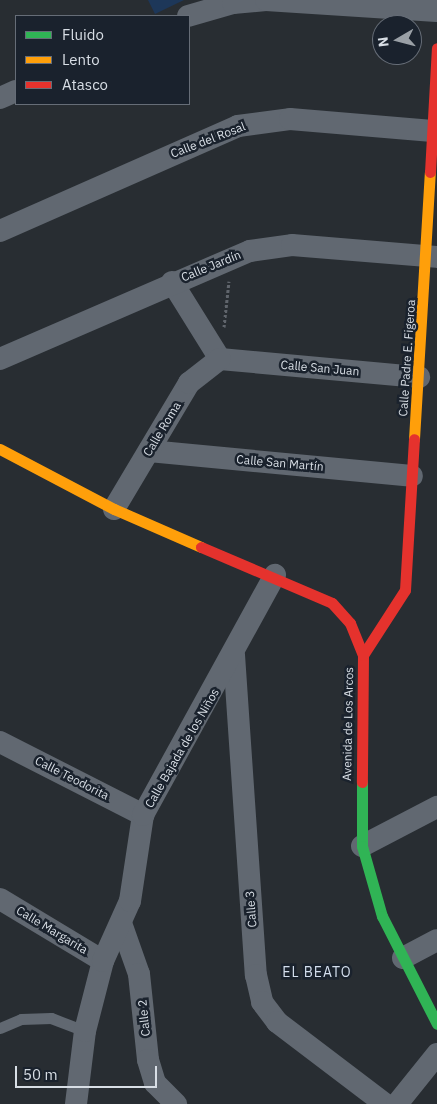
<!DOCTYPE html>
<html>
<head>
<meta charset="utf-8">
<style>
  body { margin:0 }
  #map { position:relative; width:437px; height:1104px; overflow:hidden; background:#282d32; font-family:"IBM Plex Sans",sans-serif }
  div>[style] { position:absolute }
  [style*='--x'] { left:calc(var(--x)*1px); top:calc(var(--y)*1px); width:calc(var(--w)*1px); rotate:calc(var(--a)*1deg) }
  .green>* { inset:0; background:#1d3759 }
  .path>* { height:3px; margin-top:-1.5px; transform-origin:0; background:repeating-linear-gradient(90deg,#60656c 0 2.5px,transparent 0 5px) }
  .lane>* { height:11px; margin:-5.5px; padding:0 5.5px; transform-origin:5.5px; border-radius:5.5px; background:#616871 }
  .street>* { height:22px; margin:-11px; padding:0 11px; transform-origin:11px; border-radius:11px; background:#616871 }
  .fast>* { height:11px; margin:-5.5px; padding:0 5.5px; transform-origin:5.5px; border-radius:5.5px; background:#30b455 }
  .slow>* { height:11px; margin:-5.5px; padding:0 5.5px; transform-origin:5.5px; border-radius:5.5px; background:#ff9f0a }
  .jam>* { height:11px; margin:-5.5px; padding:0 5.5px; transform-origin:5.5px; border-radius:5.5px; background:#e5322d }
  span { translate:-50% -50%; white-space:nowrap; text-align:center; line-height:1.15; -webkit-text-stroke:5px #1a222d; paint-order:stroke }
  .street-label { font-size:12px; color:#d8dee5 }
  .neighbourhood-label { font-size:14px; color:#d4dfee; letter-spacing:1px }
  .legend { position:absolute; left:15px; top:15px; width:175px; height:90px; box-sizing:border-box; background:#1a222d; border:1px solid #666d77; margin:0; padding:6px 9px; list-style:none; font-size:15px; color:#d8dee5 }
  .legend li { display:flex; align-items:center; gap:10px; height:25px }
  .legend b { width:25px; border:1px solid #666d77 }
  .north { position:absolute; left:372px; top:15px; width:50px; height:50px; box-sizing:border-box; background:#1a222d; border:1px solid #666d77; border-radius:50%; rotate:262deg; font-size:14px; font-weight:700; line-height:20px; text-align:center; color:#d8dee5 }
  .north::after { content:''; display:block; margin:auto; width:18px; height:22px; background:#9aa0a6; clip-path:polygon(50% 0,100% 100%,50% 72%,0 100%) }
  .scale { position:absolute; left:15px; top:1066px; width:142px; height:22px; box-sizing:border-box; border:2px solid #d8dee5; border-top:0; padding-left:6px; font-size:15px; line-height:18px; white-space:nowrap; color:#d8dee5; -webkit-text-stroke:4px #1a222d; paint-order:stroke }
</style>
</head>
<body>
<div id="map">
  <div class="green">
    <div style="clip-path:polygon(148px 0,184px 0,155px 14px)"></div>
  </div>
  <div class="path">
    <div style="--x:224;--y:327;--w:46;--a:-83.8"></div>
  </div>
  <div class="lane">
    <div style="--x:0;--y:1028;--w:23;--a:-23"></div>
    <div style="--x:21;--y:1019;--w:30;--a:-2"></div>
    <div style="--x:51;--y:1018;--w:36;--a:21"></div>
  </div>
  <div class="street">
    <div style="--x:188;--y:16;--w:47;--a:-16.1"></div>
    <div style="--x:233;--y:3;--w:33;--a:-5"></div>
    <div style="--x:266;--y:0;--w:171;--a:3.7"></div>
    <div style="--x:0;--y:98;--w:17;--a:-24"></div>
    <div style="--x:0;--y:231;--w:260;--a:-23.8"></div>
    <div style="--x:238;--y:126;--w:52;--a:-7.7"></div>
    <div style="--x:290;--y:119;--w:143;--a:4.8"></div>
    <div style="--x:172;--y:282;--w:91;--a:58.1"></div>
    <div style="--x:0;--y:359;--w:272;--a:-23.4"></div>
    <div style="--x:250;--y:251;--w:42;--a:-8.1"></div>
    <div style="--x:292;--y:245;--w:145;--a:4.7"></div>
    <div style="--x:220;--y:359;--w:200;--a:5.2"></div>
    <div style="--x:149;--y:451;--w:264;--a:5.4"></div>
    <div style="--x:114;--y:509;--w:147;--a:-59.2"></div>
    <div style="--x:189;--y:383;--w:39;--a:-38"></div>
    <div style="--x:234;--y:655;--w:321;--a:86.1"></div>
    <div style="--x:256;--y:975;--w:28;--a:77"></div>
    <div style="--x:262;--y:1002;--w:25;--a:53"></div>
    <div style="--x:277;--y:1022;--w:136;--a:37.2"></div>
    <div style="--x:0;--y:742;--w:161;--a:27"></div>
    <div style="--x:362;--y:846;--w:85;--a:-27.5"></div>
    <div style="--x:0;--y:899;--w:120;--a:31"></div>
    <div style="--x:122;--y:926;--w:51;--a:70.5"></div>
    <div style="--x:139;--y:974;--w:86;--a:84"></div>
    <div style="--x:148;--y:1060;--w:24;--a:73"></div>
    <div style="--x:155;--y:1083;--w:30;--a:45"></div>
    <div style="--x:403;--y:958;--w:38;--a:-28"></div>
    <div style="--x:76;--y:1104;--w:74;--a:-83"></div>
    <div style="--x:85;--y:1031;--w:72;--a:-75.6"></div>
    <div style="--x:103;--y:961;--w:66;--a:-65.8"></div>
    <div style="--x:130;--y:901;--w:87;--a:-81.4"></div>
    <div style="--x:143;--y:815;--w:274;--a:-61.2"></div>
    <div style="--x:397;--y:1104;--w:64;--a:-51.3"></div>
  </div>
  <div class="fast">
    <div style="--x:362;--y:782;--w:64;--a:90"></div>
    <div style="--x:362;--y:846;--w:73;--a:74.1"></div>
    <div style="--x:382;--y:916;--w:121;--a:63"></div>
  </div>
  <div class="slow">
    <div style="--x:414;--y:439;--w:267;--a:-86.6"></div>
    <div style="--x:0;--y:449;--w:129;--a:27.8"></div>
    <div style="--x:114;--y:509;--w:95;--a:23.6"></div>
  </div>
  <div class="jam">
    <div style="--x:430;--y:172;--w:124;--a:-86.8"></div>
    <div style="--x:201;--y:547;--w:142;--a:23.1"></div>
    <div style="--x:332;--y:603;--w:27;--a:48"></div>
    <div style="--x:350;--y:623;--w:35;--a:68"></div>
    <div style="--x:363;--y:655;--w:127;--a:90.5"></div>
    <div style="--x:363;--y:655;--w:77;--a:-57.1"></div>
    <div style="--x:405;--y:590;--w:151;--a:-86.6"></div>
  </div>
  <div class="street-label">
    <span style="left:208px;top:140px;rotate:-21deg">Calle del Rosal</span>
    <span style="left:211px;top:266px;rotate:-22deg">Calle Jardín</span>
    <span style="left:407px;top:358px;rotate:-86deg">Calle Padre E. Figeroa</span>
    <span style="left:320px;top:368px;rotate:5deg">Calle San Juan</span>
    <span style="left:162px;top:429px;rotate:-59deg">Calle Roma</span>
    <span style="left:280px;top:463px;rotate:5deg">Calle San Martín</span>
    <span style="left:348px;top:724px;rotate:-89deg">Avenida de Los Arcos</span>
    <span style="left:182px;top:748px;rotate:-60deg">Calle Bajada de los Niños</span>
    <span style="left:72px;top:778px;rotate:27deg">Calle Teodorita</span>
    <span style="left:251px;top:909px;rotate:-94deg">Calle 3</span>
    <span style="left:52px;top:930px;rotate:31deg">Calle Margarita</span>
    <span style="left:144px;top:1018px;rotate:-96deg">Calle 2</span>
  </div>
  <div class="neighbourhood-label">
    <span style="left:317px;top:972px">EL BEATO</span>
  </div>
  <ul class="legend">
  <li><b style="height:6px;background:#30b455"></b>Fluido</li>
  <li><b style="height:6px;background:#ff9f0a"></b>Lento</li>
  <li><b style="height:6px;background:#e5322d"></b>Atasco</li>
  </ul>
  <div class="north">N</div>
  <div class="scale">50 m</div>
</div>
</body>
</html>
